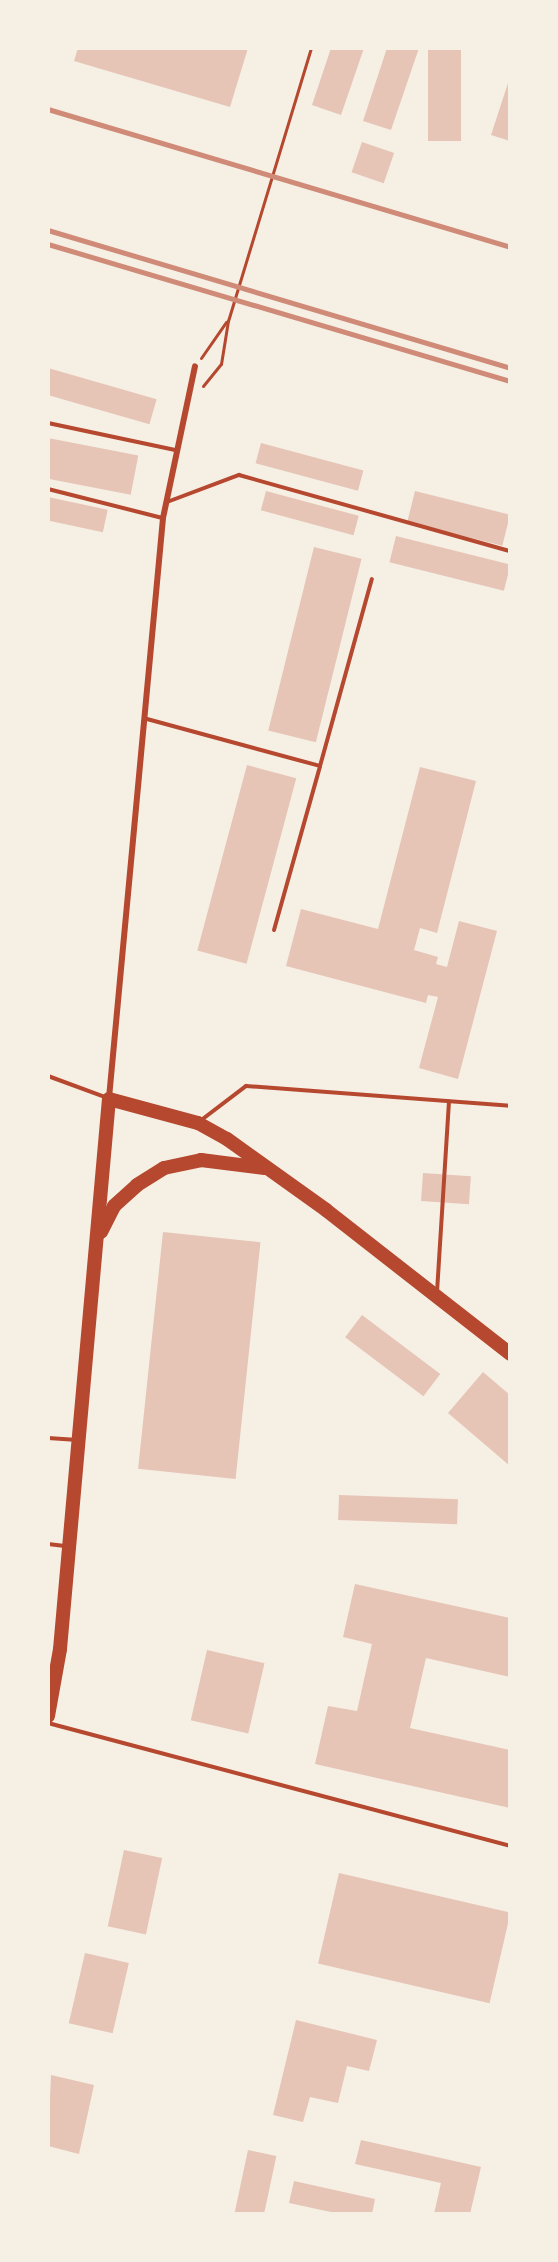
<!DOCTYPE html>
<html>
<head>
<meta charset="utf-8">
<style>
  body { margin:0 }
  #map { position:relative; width:558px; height:2262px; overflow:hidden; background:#f6efe4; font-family:"Golos Text",sans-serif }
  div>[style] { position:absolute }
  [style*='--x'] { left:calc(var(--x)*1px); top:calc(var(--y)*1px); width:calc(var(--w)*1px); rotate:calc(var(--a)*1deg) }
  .building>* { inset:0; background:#e6c5b7; transform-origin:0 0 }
  .path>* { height:3px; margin:-1.5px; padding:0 1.5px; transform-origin:1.5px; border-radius:1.5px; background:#b5482f }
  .service>* { height:4px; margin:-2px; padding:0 2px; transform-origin:2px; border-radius:2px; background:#b5482f }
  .minor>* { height:6px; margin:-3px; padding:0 3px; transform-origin:3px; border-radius:3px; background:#b5482f }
  .primary>* { height:14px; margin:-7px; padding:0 7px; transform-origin:7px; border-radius:7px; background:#b5482f }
  .rail>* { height:4.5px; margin:-2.25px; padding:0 2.25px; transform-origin:2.25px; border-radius:2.25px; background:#cf8b77 }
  span { translate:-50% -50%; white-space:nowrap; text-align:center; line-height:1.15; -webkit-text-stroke:4.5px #f6efe4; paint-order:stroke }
  .frame { position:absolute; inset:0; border:50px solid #f6efe4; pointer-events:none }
</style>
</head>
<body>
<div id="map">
  <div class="building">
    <div style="clip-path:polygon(78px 48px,248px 48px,230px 107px,74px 61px)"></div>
    <div style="clip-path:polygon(331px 48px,364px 48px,341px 115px,312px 105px)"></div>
    <div style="clip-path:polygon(387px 48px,419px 48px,391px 130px,363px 121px)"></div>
    <div style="left:428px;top:48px;width:33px;height:93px"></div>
    <div style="clip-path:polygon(510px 77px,510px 141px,491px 135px)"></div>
    <div style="left:362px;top:142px;width:34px;height:32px;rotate:19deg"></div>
    <div style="left:48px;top:368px;width:113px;height:26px;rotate:16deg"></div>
    <div style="left:48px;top:438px;width:92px;height:40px;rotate:11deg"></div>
    <div style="left:261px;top:443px;width:106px;height:21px;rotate:15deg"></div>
    <div style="left:266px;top:491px;width:96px;height:20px;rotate:15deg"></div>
    <div style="left:415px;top:491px;width:98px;height:32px;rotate:14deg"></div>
    <div style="left:48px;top:497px;width:61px;height:23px;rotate:12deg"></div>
    <div style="left:396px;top:536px;width:118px;height:27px;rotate:14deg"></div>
    <div style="left:314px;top:547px;width:49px;height:189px;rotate:14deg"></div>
    <div style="left:247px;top:765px;width:51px;height:192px;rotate:15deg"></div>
    <div style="clip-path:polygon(420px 767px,476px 781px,437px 933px,420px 928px,414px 950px,438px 957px,436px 964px,447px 967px,459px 921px,497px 931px,458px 1079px,419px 1068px,438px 997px,428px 995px,426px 1003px,286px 966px,301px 909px,378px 929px)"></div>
    <div style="left:423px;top:1173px;width:48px;height:28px;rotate:4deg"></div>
    <div style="left:163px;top:1232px;width:98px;height:238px;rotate:6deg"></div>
    <div style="left:362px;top:1315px;width:98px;height:28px;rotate:37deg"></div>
    <div style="clip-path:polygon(483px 1372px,510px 1395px,510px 1466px,448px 1413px)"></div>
    <div style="left:339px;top:1495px;width:119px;height:25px;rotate:2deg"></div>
    <div style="clip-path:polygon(355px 1584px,510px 1618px,510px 1677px,426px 1658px,410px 1728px,510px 1750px,510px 1808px,315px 1764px,328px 1706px,357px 1711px,372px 1644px,343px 1637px)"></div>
    <div style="left:207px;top:1650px;width:59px;height:72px;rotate:13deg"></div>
    <div style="left:124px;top:1850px;width:39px;height:78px;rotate:12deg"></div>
    <div style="left:339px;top:1873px;width:176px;height:93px;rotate:13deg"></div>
    <div style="left:85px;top:1953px;width:45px;height:72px;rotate:13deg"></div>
    <div style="clip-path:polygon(296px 2020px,377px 2040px,369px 2071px,347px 2066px,338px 2103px,310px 2097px,303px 2122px,273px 2115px)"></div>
    <div style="clip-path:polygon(51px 2075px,94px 2085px,79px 2154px,48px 2146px)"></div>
    <div style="clip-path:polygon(361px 2140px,481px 2167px,470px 2214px,434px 2214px,441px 2183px,355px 2164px)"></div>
    <div style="left:248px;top:2150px;width:29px;height:66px;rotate:12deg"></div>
    <div style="clip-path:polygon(294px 2181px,375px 2199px,372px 2214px,340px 2214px,289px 2203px)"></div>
  </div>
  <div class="path">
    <div style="--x:201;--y:358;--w:44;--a:-55.2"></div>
    <div style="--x:203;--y:386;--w:28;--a:-51"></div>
    <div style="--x:221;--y:364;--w:44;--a:-80.8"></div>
    <div style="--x:228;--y:321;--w:285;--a:-73.1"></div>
  </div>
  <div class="service">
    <div style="--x:48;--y:423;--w:130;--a:12"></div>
    <div style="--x:48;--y:489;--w:119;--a:14.2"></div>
    <div style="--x:167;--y:502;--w:77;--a:-20.6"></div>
    <div style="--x:239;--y:475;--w:281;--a:15.7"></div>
    <div style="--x:147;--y:719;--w:179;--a:15.2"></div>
    <div style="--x:320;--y:766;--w:194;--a:-74.5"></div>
    <div style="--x:274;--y:930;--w:170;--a:-74.3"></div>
    <div style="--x:48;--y:1076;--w:61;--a:20.2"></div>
    <div style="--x:200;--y:1121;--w:58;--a:-37.3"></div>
    <div style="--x:246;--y:1086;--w:265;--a:4.3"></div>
    <div style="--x:437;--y:1292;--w:191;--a:-86.4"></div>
    <div style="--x:48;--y:1438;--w:26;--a:4"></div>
    <div style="--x:48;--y:1544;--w:17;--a:7"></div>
    <div style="--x:48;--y:1723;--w:478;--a:14.9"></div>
  </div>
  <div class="minor">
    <div style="--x:109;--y:1098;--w:583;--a:-84.68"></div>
    <div style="--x:163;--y:518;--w:155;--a:-78.1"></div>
  </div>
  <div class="primary">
    <div style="--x:101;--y:1232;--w:29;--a:-63"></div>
    <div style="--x:114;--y:1206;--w:31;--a:-42"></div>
    <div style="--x:137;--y:1185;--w:32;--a:-32"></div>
    <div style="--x:164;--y:1168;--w:38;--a:-12"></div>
    <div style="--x:201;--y:1160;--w:64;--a:7.2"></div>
    <div style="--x:48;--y:1716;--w:68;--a:-79.8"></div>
    <div style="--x:60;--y:1649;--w:552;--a:-84.91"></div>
    <div style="--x:109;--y:1099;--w:92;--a:15.1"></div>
    <div style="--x:198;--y:1123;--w:33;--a:29"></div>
    <div style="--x:227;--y:1139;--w:122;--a:35.6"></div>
    <div style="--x:326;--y:1210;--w:234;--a:38"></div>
  </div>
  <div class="rail">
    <div style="--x:48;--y:109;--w:482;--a:16.6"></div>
    <div style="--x:48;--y:230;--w:482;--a:16.6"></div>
    <div style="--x:48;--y:244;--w:482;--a:16.5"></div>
  </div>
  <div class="frame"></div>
</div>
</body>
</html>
